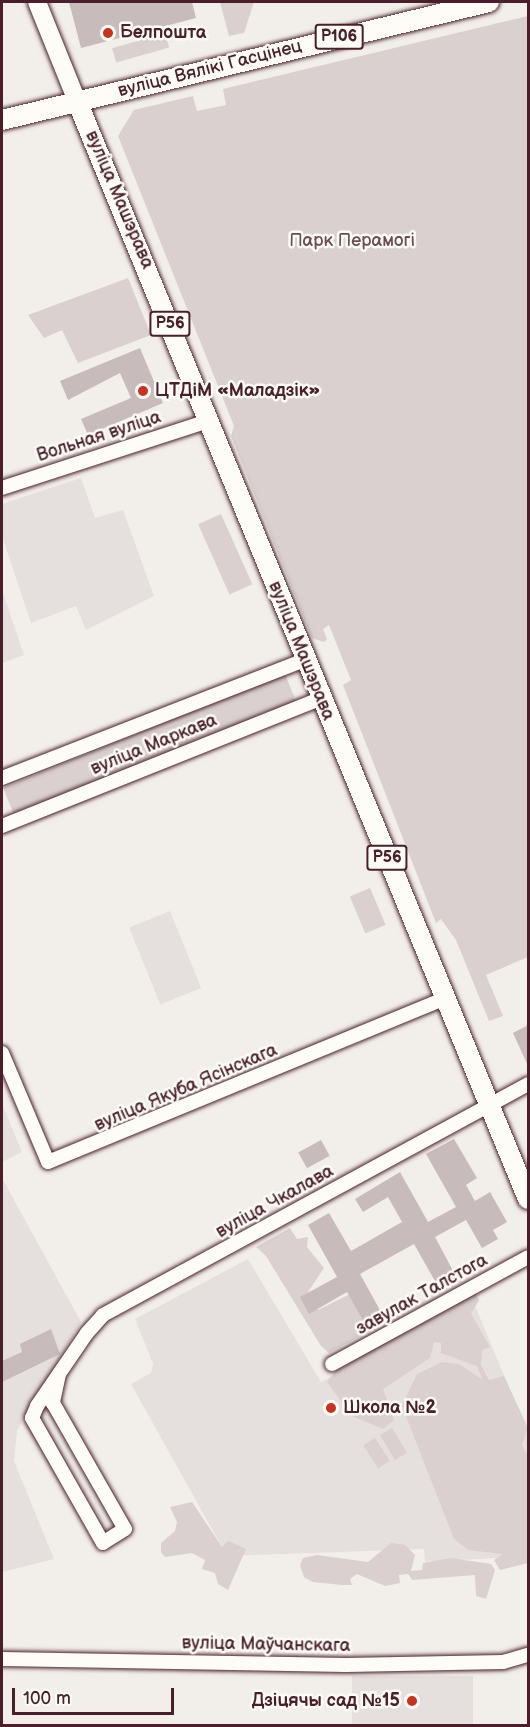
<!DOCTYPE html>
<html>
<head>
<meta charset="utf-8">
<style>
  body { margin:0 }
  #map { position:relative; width:530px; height:1727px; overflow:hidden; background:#f2efeb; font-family:"Balsamiq Sans",sans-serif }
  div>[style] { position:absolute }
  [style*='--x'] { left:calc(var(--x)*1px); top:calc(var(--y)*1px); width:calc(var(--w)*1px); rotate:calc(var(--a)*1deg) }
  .built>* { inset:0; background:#e5dfdd; transform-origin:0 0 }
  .green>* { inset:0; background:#d9d0cf; transform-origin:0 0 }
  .building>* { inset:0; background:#c8bbbb; transform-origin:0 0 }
  .roads { filter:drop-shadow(0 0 2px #4a1f2b) drop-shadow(0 0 2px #4a1f2b) }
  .street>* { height:14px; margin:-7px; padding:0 7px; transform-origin:7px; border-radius:7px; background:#fdfcf7 }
  .secondary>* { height:18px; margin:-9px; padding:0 9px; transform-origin:9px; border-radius:9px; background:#fdfcf7 }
  .primary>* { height:20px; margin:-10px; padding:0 10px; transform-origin:10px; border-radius:10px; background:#fdfcf7 }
  .dots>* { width:16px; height:16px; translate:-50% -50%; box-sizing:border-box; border:3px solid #fdfcf7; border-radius:50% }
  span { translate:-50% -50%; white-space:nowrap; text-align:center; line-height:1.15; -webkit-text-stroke:5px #fdfcf7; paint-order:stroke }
  .shield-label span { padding:2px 4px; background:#fdfcf7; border:2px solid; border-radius:4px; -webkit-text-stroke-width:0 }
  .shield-label { font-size:16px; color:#4a1f2b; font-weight:700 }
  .poi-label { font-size:18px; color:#4a1f2b; font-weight:700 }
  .left { translate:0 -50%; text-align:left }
  .right { translate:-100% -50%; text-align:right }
  .street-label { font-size:18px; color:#4a1f2b }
  .park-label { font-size:18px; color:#6e4b54 }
  .frame { position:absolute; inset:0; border:3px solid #4a1f2b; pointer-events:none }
  .scale { position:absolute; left:12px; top:1688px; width:162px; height:27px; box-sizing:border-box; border:3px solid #4a1f2b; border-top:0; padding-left:8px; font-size:18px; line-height:21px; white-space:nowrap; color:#4a1f2b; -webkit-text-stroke:4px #fdfcf7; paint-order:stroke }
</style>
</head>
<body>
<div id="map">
  <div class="built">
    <div style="clip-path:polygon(81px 478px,95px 518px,123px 510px,154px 596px,86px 630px,76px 606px,31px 623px,2px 536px,2px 504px)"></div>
    <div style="clip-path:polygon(2px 590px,24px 655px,2px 663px)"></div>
    <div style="left:170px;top:911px;width:83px;height:44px;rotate:68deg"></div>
    <div style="clip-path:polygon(2px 1104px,22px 1152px,2px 1162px)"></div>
    <div style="clip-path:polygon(2px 1178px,81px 1322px,17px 1430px,14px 1461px,54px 1559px,2px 1572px)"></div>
    <div style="clip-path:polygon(248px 1259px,321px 1382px,473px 1301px,528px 1433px,528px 1547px,514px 1557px,425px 1562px,424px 1549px,227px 1556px,131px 1384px,151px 1373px,153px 1364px,135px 1319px)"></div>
    <div style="left:473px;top:1676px;width:49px;height:121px;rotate:90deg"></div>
  </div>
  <div class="green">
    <div style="clip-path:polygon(220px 2px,254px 2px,244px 33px,229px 36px)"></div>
    <div style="clip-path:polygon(528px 16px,528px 957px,486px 975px,503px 1016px,489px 1021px,456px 940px,441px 919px,436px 923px,343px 685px,351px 680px,329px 625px,323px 629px,327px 639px,324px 642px,312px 638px,231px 436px,234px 426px,118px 136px,134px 110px,193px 96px,197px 111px,226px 105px,223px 89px)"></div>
    <div style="left:165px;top:33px;width:15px;height:55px;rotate:74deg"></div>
    <div style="clip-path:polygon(128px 278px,151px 335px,78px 363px,62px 330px,44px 338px,28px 315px)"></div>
    <div style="left:221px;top:514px;width:77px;height:25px;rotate:66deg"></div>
    <div style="left:285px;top:674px;width:29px;height:304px;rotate:68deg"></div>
    <div style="left:370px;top:888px;width:40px;height:22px;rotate:67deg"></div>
    <div style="clip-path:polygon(290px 1228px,297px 1239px,308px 1237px,307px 1247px,324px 1268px,308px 1292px,318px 1310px,356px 1291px,375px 1328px,329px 1353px,321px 1346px,266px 1256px,256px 1247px)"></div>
    <div style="clip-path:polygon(475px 1291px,479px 1300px,471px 1314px,490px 1347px,482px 1350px,481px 1365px,489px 1380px,504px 1376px,528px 1428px,522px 1445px,528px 1457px,528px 1563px,500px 1570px,494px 1560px,503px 1554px,468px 1550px,454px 1539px,402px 1406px,417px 1374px,442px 1362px,459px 1364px,483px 1380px,477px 1366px,441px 1353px,441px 1343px,434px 1342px,430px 1358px,383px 1389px,394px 1420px,383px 1429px,352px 1416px,327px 1382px,338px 1368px)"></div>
    <div style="left:392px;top:1428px;width:29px;height:14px;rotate:59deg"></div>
    <div style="left:375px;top:1438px;width:27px;height:14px;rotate:57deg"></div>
    <div style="clip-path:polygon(192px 1502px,222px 1547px,228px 1541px,246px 1549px,228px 1590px,218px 1584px,215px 1573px,202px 1569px,205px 1560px,192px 1553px,165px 1557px,161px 1552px,161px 1543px,175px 1531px,177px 1522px,170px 1507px)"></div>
    <div style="clip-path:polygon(391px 1543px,405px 1545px,415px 1555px,411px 1571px,422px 1570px,423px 1563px,451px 1558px,491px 1564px,495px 1570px,486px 1599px,476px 1596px,475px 1575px,412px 1580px,408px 1574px,399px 1575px,400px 1583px,385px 1586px,357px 1574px,350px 1579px,352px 1585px,342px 1585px,313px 1582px,304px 1577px,300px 1565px,303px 1558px,317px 1555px,368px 1562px)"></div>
  </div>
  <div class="building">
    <div style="clip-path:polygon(69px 2px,192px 2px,196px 18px,81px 48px)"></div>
    <div style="clip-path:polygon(140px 348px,163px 403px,88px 435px,81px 419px,131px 398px,120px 373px,68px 400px,60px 381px)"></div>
    <div style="clip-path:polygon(528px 1025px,528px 1066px,513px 1033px)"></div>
    <div style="clip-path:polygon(454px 1139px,477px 1178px,466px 1185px,475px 1201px,490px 1192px,507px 1222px,493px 1230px,498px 1239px,482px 1248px,466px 1220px,435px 1237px,458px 1280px,440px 1290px,414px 1244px,360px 1274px,386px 1321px,369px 1331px,347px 1292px,309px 1314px,300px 1297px,337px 1277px,308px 1225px,329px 1213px,351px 1251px,402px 1222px,388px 1197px,363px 1212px,355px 1199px,400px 1172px,428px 1222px,456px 1207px,426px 1154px)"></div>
    <div style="left:321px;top:1140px;width:18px;height:26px;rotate:61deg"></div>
    <div style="clip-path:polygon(51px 1329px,60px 1354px,2px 1382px,2px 1361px,22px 1352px,20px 1344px)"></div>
  </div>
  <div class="roads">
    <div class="street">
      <div style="--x:2;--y:488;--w:217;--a:-18"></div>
      <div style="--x:2;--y:778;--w:324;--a:-21.3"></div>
      <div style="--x:2;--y:826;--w:342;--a:-21.8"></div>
      <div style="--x:2;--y:1053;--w:118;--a:67.1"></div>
      <div style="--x:48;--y:1162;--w:430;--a:-22.4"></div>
      <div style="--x:332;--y:1364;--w:223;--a:-28.6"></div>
      <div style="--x:59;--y:1374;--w:30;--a:102"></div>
      <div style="--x:53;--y:1403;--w:145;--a:60.3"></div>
      <div style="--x:125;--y:1529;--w:26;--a:148"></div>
      <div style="--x:103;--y:1543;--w:144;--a:-119.6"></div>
      <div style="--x:32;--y:1418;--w:13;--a:-67"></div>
      <div style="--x:37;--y:1406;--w:88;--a:-55.6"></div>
      <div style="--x:87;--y:1333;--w:24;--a:-48"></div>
      <div style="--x:103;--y:1315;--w:484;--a:-28.5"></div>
      <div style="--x:2;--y:1659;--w:344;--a:1"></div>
      <div style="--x:346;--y:1665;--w:157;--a:-1.1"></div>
      <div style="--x:503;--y:1662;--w:26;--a:-16"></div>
    </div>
    <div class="secondary">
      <div style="--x:37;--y:2;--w:107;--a:68"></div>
    </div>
    <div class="primary">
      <div style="--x:77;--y:101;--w:1187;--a:67.67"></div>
      <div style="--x:2;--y:120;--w:501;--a:-13.62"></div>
    </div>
  </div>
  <div class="dots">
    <div style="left:108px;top:33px;background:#c8321e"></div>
    <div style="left:143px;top:391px;background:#c8321e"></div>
    <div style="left:331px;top:1408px;background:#c8321e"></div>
    <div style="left:412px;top:1701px;background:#c8321e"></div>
  </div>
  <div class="shield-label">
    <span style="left:339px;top:37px">Р106</span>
    <span style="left:170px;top:324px">Р56</span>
    <span style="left:387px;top:858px">Р56</span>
  </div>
  <div class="poi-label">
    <span class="left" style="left:120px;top:33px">Белпошта</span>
    <span class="left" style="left:155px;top:391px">ЦТДіМ «Маладзік»</span>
    <span class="left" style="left:343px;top:1408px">Школа №2</span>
    <span class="right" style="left:400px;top:1701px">Дзіцячы сад №15</span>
  </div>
  <div class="street-label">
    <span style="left:210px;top:69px;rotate:-14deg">вуліца Вялікі Гасцінец</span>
    <span style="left:119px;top:200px;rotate:67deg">вуліца Машэрава</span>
    <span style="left:99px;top:437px;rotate:-18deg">Вольная вуліца</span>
    <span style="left:301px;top:651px;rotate:68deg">вуліца Машэрава</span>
    <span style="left:154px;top:745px;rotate:-22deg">вуліца Маркава</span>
    <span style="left:186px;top:1088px;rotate:-23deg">вуліца Якуба Ясінскага</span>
    <span style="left:275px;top:1202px;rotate:-29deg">вуліца Чкалава</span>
    <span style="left:422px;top:1295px;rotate:-29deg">завулак Талстога</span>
    <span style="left:266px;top:1645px;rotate:1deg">вуліца Маўчанскага</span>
  </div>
  <div class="park-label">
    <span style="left:352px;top:241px">Парк Перамогі</span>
  </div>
  <div class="frame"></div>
  <div class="scale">100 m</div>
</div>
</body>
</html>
